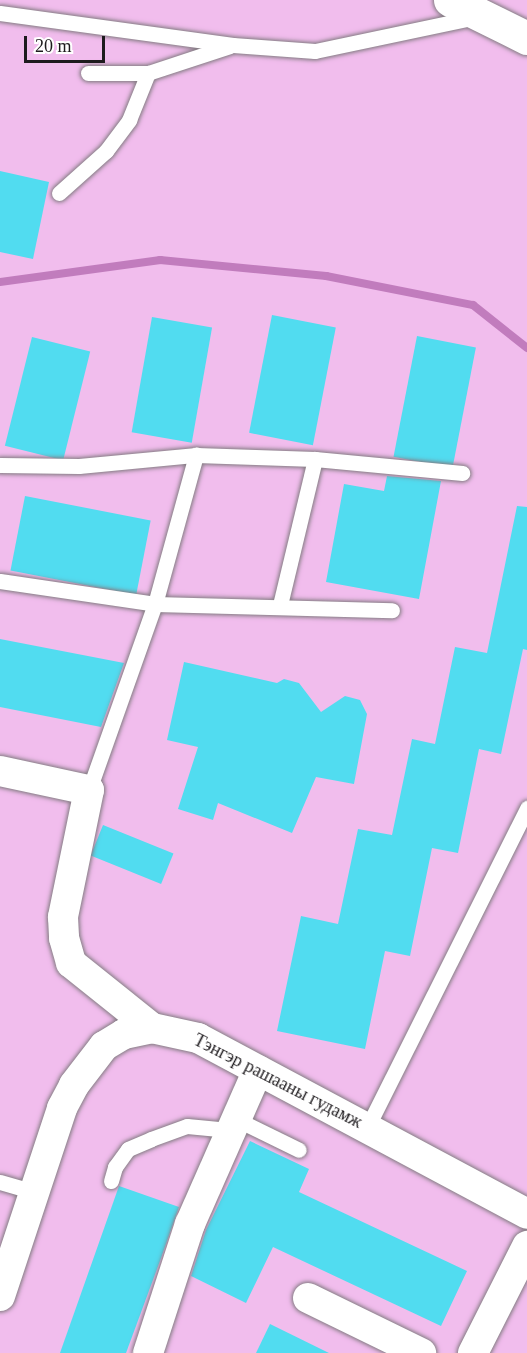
<!DOCTYPE html>
<html>
<head>
<meta charset="utf-8">
<style>
  body { margin:0 }
  #map { position:relative; width:527px; height:1353px; overflow:hidden; background:#ede4ec; font-family:Georgia,serif }
  div>[style] { position:absolute }
  [style*='--x'] { left:calc(var(--x)*1px); top:calc(var(--y)*1px); width:calc(var(--w)*1px); rotate:calc(var(--a)*1deg) }
  .green>* { inset:0; background:#f1bded; transform-origin:0 0 }
  .stream>* { height:8px; margin:-4px; padding:0 4px; transform-origin:4px; border-radius:4px; background:#c17cbd }
  .building>* { inset:0; background:#51dcf0; transform-origin:0 0 }
  .roads { filter:drop-shadow(0 0 2px #847c83) drop-shadow(0 0 2px #847c83) }
  .lane>* { height:15px; margin:-7.5px; padding:0 7.5px; transform-origin:7.5px; border-radius:7.5px; background:#fff }
  .street>* { height:30px; margin:-15px; padding:0 15px; transform-origin:15px; border-radius:15px; background:#fff }
  .secondary>* { height:33px; margin:-16.5px; padding:0 16.5px; transform-origin:16.5px; border-radius:16.5px; background:#fff }
  span { translate:-50% -50%; white-space:nowrap; text-align:center; line-height:1.15; -webkit-text-stroke:5px #fff; paint-order:stroke }
  .street-label { font-size:18px; color:#1e1b1e }
  .scale { position:absolute; left:24px; top:36px; width:81px; height:27px; box-sizing:border-box; border:3px solid #1e1b1e; border-top:0; padding-left:8px; font-size:18px; line-height:21px; white-space:nowrap; color:#1e1b1e; -webkit-text-stroke:4px #fff; paint-order:stroke }
</style>
</head>
<body>
<div id="map">
  <div class="green">
    <div style="left:0;top:0;width:527px;height:1353px"></div>
  </div>
  <div class="stream">
    <div style="--x:0;--y:282;--w:162;--a:-7.8"></div>
    <div style="--x:160;--y:260;--w:167;--a:5.5"></div>
    <div style="--x:326;--y:276;--w:150;--a:11.2"></div>
    <div style="--x:473;--y:305;--w:69;--a:38.5"></div>
  </div>
  <div class="building">
    <div style="clip-path:polygon(0 171px,49px 182px,33px 259px,0 252px)"></div>
    <div style="left:272px;top:315px;width:65px;height:120px;rotate:11deg"></div>
    <div style="left:152px;top:317px;width:61px;height:117px;rotate:10deg"></div>
    <div style="left:417px;top:336px;width:60px;height:123px;rotate:11deg"></div>
    <div style="left:32px;top:337px;width:60px;height:112px;rotate:14deg"></div>
    <div style="clip-path:polygon(387px 476px,441px 481px,419px 599px,326px 582px,344px 484px,384px 491px)"></div>
    <div style="left:25px;top:496px;width:128px;height:76px;rotate:11deg"></div>
    <div style="clip-path:polygon(517px 506px,527px 507px,527px 650px,523px 649px,501px 754px,479px 749px,458px 853px,432px 848px,410px 956px,385px 951px,365px 1049px,277px 1031px,301px 916px,338px 924px,358px 829px,392px 835px,412px 739px,435px 744px,455px 647px,487px 653px)"></div>
    <div style="clip-path:polygon(0 639px,124px 663px,101px 727px,0 707px)"></div>
    <div style="clip-path:polygon(184px 662px,277px 683px,284px 679px,299px 683px,321px 712px,345px 696px,360px 700px,367px 714px,354px 784px,316px 777px,292px 833px,218px 803px,213px 820px,178px 809px,198px 747px,167px 740px)"></div>
    <div style="left:103px;top:825px;width:76px;height:33px;rotate:22deg"></div>
    <div style="clip-path:polygon(250px 1141px,309px 1169px,299px 1192px,467px 1271px,441px 1326px,273px 1247px,246px 1303px,191px 1276px,206px 1230px)"></div>
    <div style="clip-path:polygon(119px 1186px,179px 1207px,160px 1261px,126px 1353px,60px 1353px)"></div>
    <div style="clip-path:polygon(270px 1324px,329px 1353px,256px 1353px)"></div>
  </div>
  <div class="roads">
    <div class="lane">
      <div style="--x:0;--y:13;--w:235;--a:7.8"></div>
      <div style="--x:233;--y:45;--w:82;--a:4.2"></div>
      <div style="--x:315;--y:51;--w:165;--a:-11.9"></div>
      <div style="--x:88;--y:73;--w:60;--a:0"></div>
      <div style="--x:148;--y:73;--w:86;--a:-18.2"></div>
      <div style="--x:59;--y:193;--w:63;--a:-41.8"></div>
      <div style="--x:106;--y:151;--w:39;--a:-53"></div>
      <div style="--x:129;--y:120;--w:51;--a:-68"></div>
      <div style="--x:0;--y:465;--w:79;--a:0.7"></div>
      <div style="--x:79;--y:466;--w:118;--a:-5.4"></div>
      <div style="--x:0;--y:581;--w:157;--a:8.4"></div>
      <div style="--x:155;--y:604;--w:237;--a:1.5"></div>
      <div style="--x:280;--y:605;--w:150;--a:-76.5"></div>
      <div style="--x:89;--y:790;--w:197;--a:-70.5"></div>
      <div style="--x:155;--y:604;--w:155;--a:-74.6"></div>
      <div style="--x:196;--y:455;--w:119;--a:1.9"></div>
      <div style="--x:315;--y:459;--w:148;--a:5.4"></div>
      <div style="--x:234;--y:1118;--w:72;--a:26.2"></div>
      <div style="--x:368;--y:1126;--w:356;--a:-63.4"></div>
      <div style="--x:111;--y:1181;--w:15;--a:-74"></div>
      <div style="--x:115;--y:1167;--w:22;--a:-54"></div>
      <div style="--x:128;--y:1149;--w:25;--a:-23"></div>
      <div style="--x:151;--y:1139;--w:38;--a:-20"></div>
      <div style="--x:187;--y:1126;--w:42;--a:5.4"></div>
      <div style="--x:0;--y:1182;--w:36;--a:16"></div>
    </div>
    <div class="street">
      <div style="--x:0;--y:771;--w:91;--a:12.1"></div>
      <div style="--x:89;--y:790;--w:130;--a:101.6"></div>
      <div style="--x:63;--y:917;--w:21;--a:87"></div>
      <div style="--x:64;--y:938;--w:26;--a:74"></div>
      <div style="--x:71;--y:963;--w:104;--a:38.7"></div>
      <div style="--x:0;--y:1296;--w:198;--a:-71.7"></div>
      <div style="--x:62;--y:1108;--w:26;--a:-62"></div>
      <div style="--x:74;--y:1085;--w:49;--a:-52.4"></div>
      <div style="--x:104;--y:1046;--w:23;--a:-31"></div>
      <div style="--x:124;--y:1034;--w:29;--a:-12"></div>
      <div style="--x:152;--y:1028;--w:47;--a:12.3"></div>
      <div style="--x:198;--y:1038;--w:373;--a:28.1"></div>
      <div style="--x:308;--y:1298;--w:126;--a:26"></div>
      <div style="--x:148;--y:1353;--w:136;--a:-72"></div>
      <div style="--x:190;--y:1224;--w:168;--a:-66.2"></div>
      <div style="--x:473;--y:1353;--w:120;--a:-63.2"></div>
    </div>
    <div class="secondary">
      <div style="--x:450;--y:0;--w:86;--a:26.3"></div>
    </div>
  </div>
  <div class="street-label">
    <span style="left:278px;top:1081px;rotate:27deg">Тэнгэр рашааны гудамж</span>
  </div>
  <div class="scale">20 m</div>
</div>
</body>
</html>
